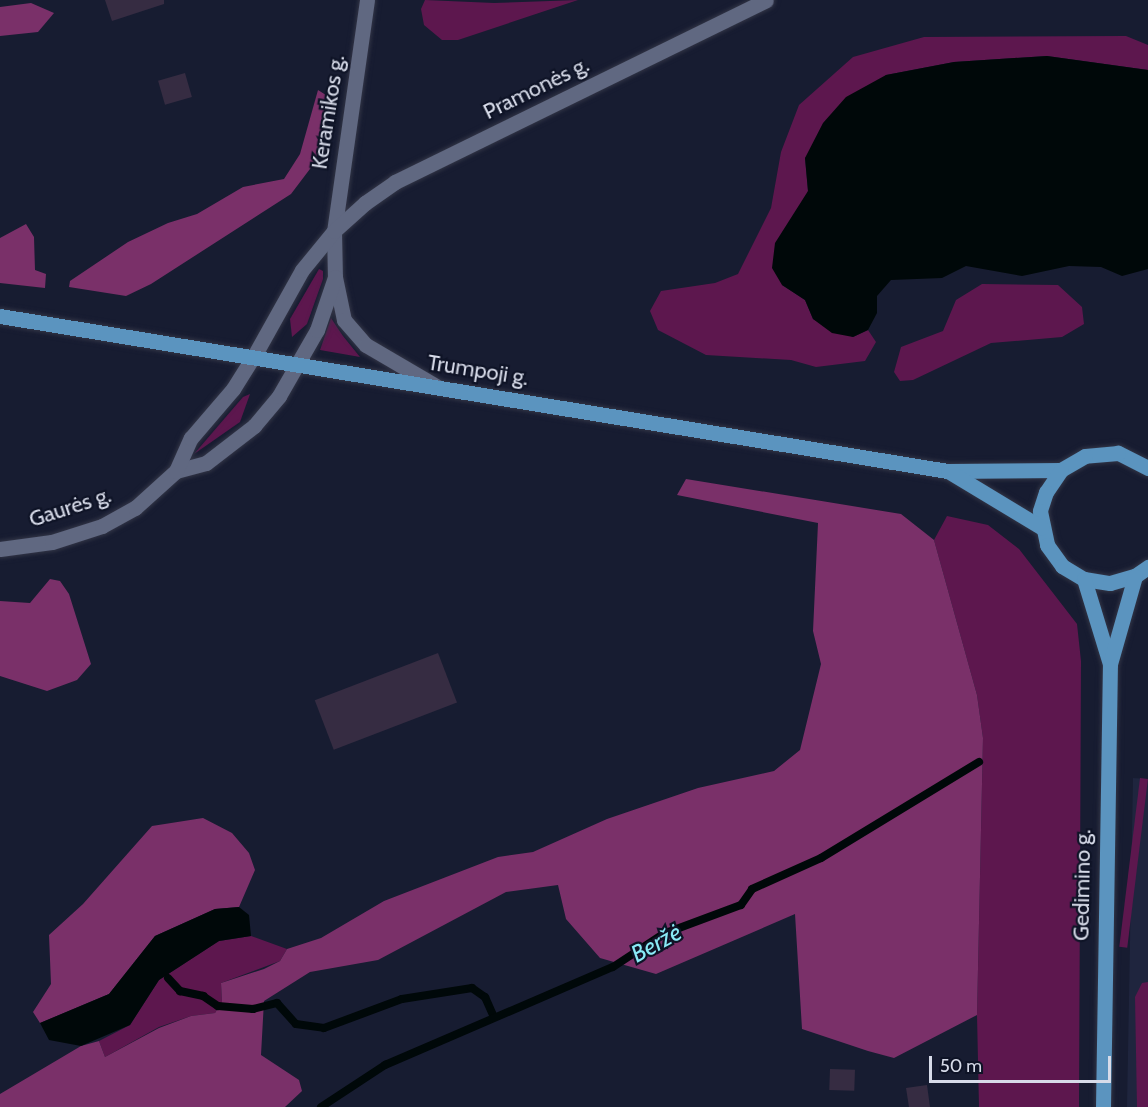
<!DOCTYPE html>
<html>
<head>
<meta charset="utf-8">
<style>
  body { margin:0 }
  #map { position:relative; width:1148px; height:1107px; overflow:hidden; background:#171c31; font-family:Cabin,sans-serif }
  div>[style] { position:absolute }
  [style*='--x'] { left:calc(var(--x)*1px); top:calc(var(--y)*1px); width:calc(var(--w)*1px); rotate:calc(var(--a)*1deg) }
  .built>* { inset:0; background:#1f253e }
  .green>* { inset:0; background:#5d174e; transform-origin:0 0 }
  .forest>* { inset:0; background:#7a3069 }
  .water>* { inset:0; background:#000809 }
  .stream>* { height:8px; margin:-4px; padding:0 4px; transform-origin:4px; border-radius:4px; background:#000809 }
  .building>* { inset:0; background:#362c42; transform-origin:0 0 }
  .roads { filter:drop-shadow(0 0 2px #323546) drop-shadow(0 0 2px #323546) }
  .minor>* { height:15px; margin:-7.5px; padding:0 7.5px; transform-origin:7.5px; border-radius:7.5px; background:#606881 }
  .major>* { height:15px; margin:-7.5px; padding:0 7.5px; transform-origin:7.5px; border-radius:7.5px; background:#5b94bf }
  span { translate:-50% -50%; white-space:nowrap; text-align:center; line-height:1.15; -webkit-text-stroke:4.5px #0e1326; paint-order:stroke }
  .street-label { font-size:22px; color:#d7dbe9 }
  .water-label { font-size:24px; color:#89eaf6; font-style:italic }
  .scale { position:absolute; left:929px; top:1056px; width:182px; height:27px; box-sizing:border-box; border:3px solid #d7dbe9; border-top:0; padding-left:8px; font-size:18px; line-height:21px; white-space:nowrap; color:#d7dbe9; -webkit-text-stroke:4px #0e1326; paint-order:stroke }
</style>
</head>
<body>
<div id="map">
  <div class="built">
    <div style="clip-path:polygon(1133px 778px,1148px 779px,1148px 1107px,1127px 1107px)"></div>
  </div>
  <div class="green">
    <div style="clip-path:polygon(425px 0,494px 3px,578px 0,458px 40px,442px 40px,424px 25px,421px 9px)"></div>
    <div style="clip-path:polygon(1126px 36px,1148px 45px,1148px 70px,1047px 56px,954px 62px,886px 75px,805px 158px,808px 191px,782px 285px,805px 300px,813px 319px,853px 337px,868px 330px,876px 342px,865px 361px,816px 367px,791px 360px,706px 355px,658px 330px,650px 311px,661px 291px,715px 283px,738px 274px,771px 208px,781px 152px,799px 105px,853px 57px,924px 37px)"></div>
    <div style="clip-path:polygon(319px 269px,323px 271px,323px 279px,307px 324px,292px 337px,290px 319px)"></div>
    <div style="clip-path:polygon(982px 284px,1058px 285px,1082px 307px,1084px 324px,1062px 337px,991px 343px,913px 380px,900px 381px,894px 372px,901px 347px,943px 331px,956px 300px)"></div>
    <div style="clip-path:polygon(331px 318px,343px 336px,360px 357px,320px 350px)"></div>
    <div style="clip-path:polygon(250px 394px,240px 422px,194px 454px,243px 397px)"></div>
    <div style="clip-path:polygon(947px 516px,988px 525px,1019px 549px,1077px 624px,1081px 661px,1079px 1107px,979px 1107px,977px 1015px,983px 738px,977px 695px,934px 540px)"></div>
    <div style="left:1140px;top:778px;width:8px;height:170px;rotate:7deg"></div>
    <div style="clip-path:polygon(251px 936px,287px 949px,280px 961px,221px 983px,222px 1002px,215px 1013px,191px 1016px,159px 1027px,105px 1057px,99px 1041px,130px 1025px,159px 980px,219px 941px)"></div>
    <div style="clip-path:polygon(1148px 982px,1148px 1107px,1137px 1107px,1135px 997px,1142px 983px)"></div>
  </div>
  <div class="forest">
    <div style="clip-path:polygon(31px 3px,54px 13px,38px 32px,0 36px,0 7px)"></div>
    <div style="clip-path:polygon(318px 90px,329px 97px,316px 161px,291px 194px,151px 284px,126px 296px,69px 287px,70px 281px,128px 242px,168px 223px,197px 214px,243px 187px,284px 179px,300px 154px)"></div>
    <div style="clip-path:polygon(26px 224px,34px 237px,35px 270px,46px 274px,45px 288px,0 283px,0 238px)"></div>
    <div style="clip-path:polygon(686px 479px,901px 514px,934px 540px,977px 695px,983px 738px,977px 1015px,894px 1058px,868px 1051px,802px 1029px,795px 914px,656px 974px,600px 958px,566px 919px,558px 885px,506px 892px,378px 960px,310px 972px,264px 1001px,261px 1055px,299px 1080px,302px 1091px,285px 1107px,0 1107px,0 1094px,81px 1046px,99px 1041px,105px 1057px,159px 1028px,191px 1016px,215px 1013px,222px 1002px,221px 983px,264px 969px,280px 961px,287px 949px,321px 938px,384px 901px,498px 857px,533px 852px,607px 819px,698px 788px,774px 771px,800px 750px,821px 664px,813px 631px,818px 523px,677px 495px)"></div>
    <div style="clip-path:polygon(50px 579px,60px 581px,69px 594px,91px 664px,77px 680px,47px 691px,0 676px,0 601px,30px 603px)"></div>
    <div style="clip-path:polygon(203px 818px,232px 833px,249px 853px,255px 870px,239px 907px,215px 909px,155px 936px,109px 994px,40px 1023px,33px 1012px,51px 984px,49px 935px,83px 904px,152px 826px)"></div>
  </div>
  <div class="water">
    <div style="clip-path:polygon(1047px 56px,1148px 70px,1148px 269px,1122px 276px,1101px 267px,1069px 266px,1022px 276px,966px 266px,942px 278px,891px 280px,877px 296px,877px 313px,868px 330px,853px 337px,832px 333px,813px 319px,805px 300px,782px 285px,772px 268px,775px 243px,808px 191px,805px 158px,823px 123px,846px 97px,886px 75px,954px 62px)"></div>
    <div style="clip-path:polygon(239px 907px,249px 915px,251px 936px,219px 941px,159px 980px,130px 1025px,81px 1046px,49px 1040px,40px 1023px,109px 994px,155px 936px,215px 909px)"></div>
  </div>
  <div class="stream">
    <div style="--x:168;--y:978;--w:18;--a:47"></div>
    <div style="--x:180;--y:991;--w:24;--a:12"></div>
    <div style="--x:203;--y:996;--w:18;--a:34"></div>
    <div style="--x:218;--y:1006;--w:35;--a:5"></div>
    <div style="--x:253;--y:1009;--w:25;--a:-14"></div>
    <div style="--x:277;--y:1003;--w:28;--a:48"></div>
    <div style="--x:296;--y:1024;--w:28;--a:8"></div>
    <div style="--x:324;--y:1028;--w:83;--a:-20.4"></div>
    <div style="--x:402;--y:999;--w:71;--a:-8.9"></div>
    <div style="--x:472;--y:988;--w:16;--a:35"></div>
    <div style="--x:485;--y:997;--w:22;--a:66"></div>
    <div style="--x:321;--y:1107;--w:77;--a:-33.3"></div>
    <div style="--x:385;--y:1065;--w:248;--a:-23.3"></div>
    <div style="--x:613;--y:967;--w:60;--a:-33.4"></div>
    <div style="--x:663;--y:934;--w:83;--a:-20.4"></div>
    <div style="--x:741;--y:905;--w:19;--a:-55"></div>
    <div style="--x:752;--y:889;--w:76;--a:-24.2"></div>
    <div style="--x:821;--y:858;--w:185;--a:-31.3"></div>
  </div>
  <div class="building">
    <div style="clip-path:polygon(105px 0,164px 0,164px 4px,112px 21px)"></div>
    <div style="left:185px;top:73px;width:25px;height:28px;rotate:74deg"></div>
    <div style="left:438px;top:653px;width:53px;height:132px;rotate:69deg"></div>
    <div style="left:830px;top:1069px;width:25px;height:21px;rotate:2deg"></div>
    <div style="clip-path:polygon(927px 1085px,930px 1107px,909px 1107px,906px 1088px)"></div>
  </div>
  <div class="roads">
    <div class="minor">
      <div style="--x:367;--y:0;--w:233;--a:98.1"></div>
      <div style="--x:334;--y:231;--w:46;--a:88.8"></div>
      <div style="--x:335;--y:277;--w:44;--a:78.2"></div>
      <div style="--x:344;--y:320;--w:33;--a:49"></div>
      <div style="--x:366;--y:345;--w:81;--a:30.4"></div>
      <div style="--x:176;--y:471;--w:31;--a:-15"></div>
      <div style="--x:206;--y:463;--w:61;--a:-37.6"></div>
      <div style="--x:254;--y:426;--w:39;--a:-50"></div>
      <div style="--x:279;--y:396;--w:76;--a:-60.1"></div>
      <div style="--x:317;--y:330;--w:56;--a:-71.2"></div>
      <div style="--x:0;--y:549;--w:52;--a:-7.7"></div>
      <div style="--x:52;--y:542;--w:52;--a:-17.7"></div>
      <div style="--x:102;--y:526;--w:38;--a:-29"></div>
      <div style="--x:135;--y:508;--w:55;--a:-42.1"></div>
      <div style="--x:176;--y:471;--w:36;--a:-66"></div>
      <div style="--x:191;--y:438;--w:65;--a:-49.4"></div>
      <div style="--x:233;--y:389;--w:39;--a:-58"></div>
      <div style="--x:254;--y:356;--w:98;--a:-60.8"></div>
      <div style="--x:302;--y:270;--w:50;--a:-50.6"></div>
      <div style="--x:334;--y:231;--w:42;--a:-42.1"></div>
      <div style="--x:365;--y:203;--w:37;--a:-35"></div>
      <div style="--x:395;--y:182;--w:413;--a:-26.1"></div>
    </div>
    <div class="major">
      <div style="--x:0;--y:316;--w:961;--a:9.29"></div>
      <div style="--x:948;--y:471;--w:113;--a:-0.5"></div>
      <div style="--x:1148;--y:468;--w:34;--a:-153"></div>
      <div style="--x:1118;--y:453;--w:33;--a:175"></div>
      <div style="--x:1085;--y:456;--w:28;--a:150"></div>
      <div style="--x:1061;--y:470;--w:27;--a:124"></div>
      <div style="--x:1046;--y:492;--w:20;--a:108"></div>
      <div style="--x:1040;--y:511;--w:35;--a:78"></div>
      <div style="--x:1047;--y:545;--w:26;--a:54"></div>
      <div style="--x:1062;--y:566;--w:26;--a:31"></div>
      <div style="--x:1084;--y:579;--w:26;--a:9"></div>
      <div style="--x:1110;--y:583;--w:26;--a:-16"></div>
      <div style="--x:1135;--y:576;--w:16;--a:-35"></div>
      <div style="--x:948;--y:471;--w:109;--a:31.1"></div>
      <div style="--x:1084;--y:579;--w:89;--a:73"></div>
      <div style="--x:1103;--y:1107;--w:443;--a:-89.1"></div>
      <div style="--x:1110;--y:664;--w:91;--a:-74.1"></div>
    </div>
  </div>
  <div class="street-label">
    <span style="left:536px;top:88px;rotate:-26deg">Pramonės g.</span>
    <span style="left:328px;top:112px;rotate:-81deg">Keramikos g.</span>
    <span style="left:478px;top:370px;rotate:9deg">Trumpoji g.</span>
    <span style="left:70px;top:507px;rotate:-18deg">Gaurės g.</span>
    <span style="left:1082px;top:885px;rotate:-89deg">Gedimino g.</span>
  </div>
  <div class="water-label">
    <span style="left:656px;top:943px;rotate:-29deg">Beržė</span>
  </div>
  <div class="scale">50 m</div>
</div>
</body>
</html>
